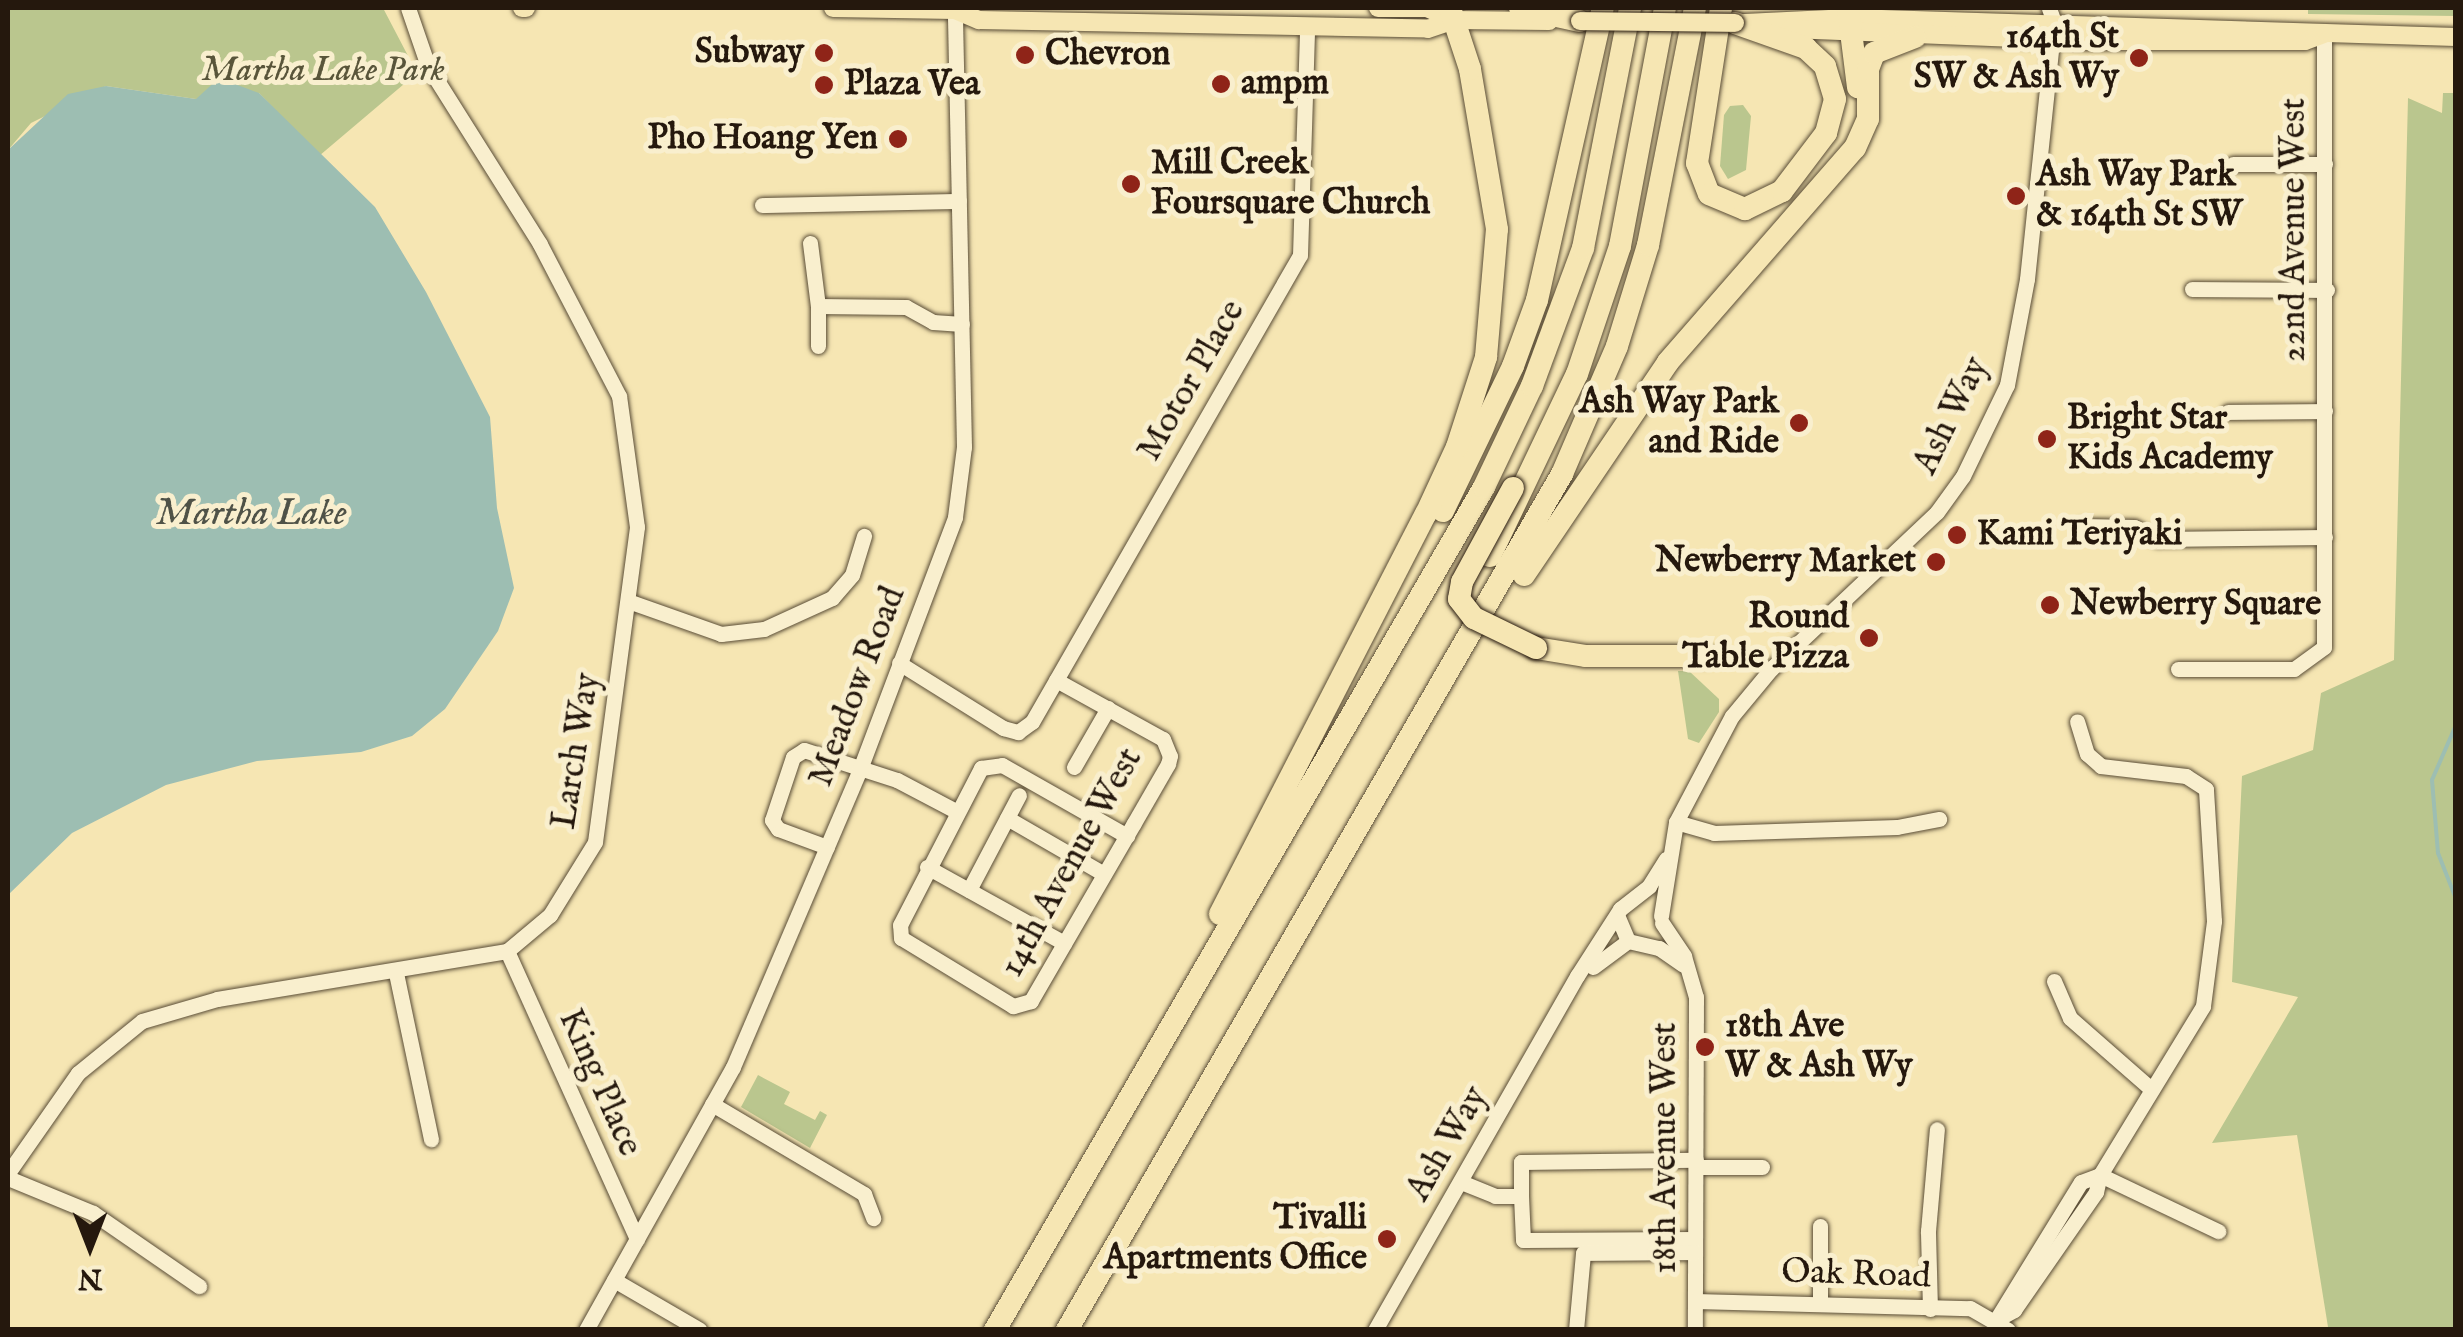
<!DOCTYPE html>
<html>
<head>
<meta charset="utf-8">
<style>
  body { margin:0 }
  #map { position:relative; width:2463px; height:1337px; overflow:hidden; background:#f6e6b3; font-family:"IM FELL English",serif }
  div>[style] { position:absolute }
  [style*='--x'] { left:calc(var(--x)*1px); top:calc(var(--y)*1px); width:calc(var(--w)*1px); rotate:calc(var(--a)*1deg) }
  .green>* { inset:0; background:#bac68e }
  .water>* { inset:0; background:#9dbeb2 }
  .stream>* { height:4px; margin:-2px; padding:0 2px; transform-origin:2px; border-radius:2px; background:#9dbeb2 }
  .roads { filter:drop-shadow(0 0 2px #594c36) drop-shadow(0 0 2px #594c36) }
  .minor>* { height:15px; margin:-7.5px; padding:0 7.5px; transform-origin:7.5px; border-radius:7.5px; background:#f9efce }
  .major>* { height:18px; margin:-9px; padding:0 9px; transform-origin:9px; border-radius:9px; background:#f6e6b3 }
  .highway>* { height:22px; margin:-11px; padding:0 11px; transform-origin:11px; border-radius:11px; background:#f6e6b3 }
  .bridges { filter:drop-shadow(0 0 2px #25180d) drop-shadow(0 0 2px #25180d) }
  .major-bridge>* { height:18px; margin:-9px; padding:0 9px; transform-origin:9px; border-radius:9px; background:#f6e6b3 }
  .highway-bridge>* { height:22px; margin:-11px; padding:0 11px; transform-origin:11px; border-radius:11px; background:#f6e6b3 }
  .dots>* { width:28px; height:28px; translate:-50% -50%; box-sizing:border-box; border:5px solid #f9efce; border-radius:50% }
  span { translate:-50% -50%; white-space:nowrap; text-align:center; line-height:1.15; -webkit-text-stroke:10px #f9efce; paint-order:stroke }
  .poi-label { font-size:35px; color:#25180d; font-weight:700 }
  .right { translate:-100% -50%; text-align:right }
  .left { translate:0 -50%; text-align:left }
  .park-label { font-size:35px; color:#59553a; font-style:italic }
  .street-label { font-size:35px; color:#25180d }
  .water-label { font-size:38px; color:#4f5247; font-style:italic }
  .frame { position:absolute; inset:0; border:10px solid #25180d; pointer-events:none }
  .north { position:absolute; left:40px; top:1197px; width:100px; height:100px; -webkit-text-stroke:8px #f9efce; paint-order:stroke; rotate:180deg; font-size:28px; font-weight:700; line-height:40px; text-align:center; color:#25180d }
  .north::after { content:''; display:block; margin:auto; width:35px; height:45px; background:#25180d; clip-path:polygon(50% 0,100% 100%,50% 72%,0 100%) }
</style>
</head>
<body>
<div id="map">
  <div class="green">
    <div style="clip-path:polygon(8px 8px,383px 8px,417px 73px,319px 156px,259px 93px,196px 99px,106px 86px,31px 123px,8px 150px)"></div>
    <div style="clip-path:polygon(2308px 8px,2455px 8px,2455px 16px,2308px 14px)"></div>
    <div style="clip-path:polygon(2443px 93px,2456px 93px,2455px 1329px,2347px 1329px,2328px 1327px,2297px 1135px,2212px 1143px,2298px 997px,2232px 982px,2242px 776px,2313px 750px,2321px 693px,2394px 660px,2408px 98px,2442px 113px)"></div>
    <div style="clip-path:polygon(1743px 105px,1751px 116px,1746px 170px,1728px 179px,1720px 166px,1724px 115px,1730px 106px)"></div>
    <div style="clip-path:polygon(1678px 671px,1689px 671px,1719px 699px,1719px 712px,1699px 743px,1688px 739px)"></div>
    <div style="clip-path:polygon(758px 1075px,790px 1092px,784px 1104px,815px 1120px,820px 1111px,827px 1115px,810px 1148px,741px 1107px)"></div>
  </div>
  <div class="water">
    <div style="clip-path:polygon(219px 78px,259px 93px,375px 207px,426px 292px,490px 417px,497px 508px,514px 588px,498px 631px,445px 709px,412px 736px,361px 752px,257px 761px,166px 785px,72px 833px,8px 895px,8px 150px,68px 94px,106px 86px,196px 99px)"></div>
  </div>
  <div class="stream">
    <div style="--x:2456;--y:725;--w:60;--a:113.6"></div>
    <div style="--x:2432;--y:780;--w:73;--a:85.3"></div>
    <div style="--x:2438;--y:853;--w:49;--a:68.6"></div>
  </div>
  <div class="roads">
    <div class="minor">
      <div style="--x:2233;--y:164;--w:92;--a:0"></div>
      <div style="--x:762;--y:205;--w:197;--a:-1.2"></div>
      <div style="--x:810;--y:243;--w:64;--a:82.8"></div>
      <div style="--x:2192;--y:289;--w:135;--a:0.4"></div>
      <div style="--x:818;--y:346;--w:40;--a:-90"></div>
      <div style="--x:818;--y:306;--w:88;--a:0.7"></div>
      <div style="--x:906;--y:307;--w:31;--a:29"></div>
      <div style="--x:933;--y:322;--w:29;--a:4"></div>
      <div style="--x:2228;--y:412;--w:97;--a:-0.6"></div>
      <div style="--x:2083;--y:526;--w:51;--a:1.1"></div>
      <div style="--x:2134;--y:527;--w:27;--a:27"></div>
      <div style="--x:2158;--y:539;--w:167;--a:-0.7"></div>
      <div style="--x:628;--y:601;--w:99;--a:19.5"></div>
      <div style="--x:721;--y:634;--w:43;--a:-6.6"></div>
      <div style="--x:764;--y:629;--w:75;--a:-24.5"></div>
      <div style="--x:832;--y:598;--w:30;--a:-49"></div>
      <div style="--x:852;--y:575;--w:41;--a:-72.9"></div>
      <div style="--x:899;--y:663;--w:123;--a:32"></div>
      <div style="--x:1003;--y:728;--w:16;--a:15"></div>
      <div style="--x:1018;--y:732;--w:17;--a:-36"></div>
      <div style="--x:1032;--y:722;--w:538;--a:-60.15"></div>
      <div style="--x:1300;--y:255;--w:229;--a:-88.2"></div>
      <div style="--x:2178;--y:669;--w:116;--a:0"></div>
      <div style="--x:2294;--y:669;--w:37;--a:-36"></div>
      <div style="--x:2324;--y:647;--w:613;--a:-90"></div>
      <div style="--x:1056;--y:680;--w:122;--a:28.9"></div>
      <div style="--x:1163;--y:739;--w:18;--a:68"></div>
      <div style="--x:1170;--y:756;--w:8;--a:104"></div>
      <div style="--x:1168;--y:764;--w:68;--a:120"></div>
      <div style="--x:1134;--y:823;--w:206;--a:120.1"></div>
      <div style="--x:1031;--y:1001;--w:19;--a:164"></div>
      <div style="--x:1013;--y:1006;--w:131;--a:-148.7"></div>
      <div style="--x:901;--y:938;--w:13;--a:-94"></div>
      <div style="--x:900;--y:925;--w:177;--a:-62.7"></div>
      <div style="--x:981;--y:768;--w:21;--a:-8"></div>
      <div style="--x:1002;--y:765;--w:144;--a:29.6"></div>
      <div style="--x:1074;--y:767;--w:68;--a:-60"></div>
      <div style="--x:1007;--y:818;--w:112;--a:30"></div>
      <div style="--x:1676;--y:822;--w:40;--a:16"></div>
      <div style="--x:1714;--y:833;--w:183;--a:-1.9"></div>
      <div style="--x:1897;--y:827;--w:43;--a:-10.8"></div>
      <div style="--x:827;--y:847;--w:52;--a:-159.8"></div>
      <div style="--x:778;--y:829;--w:11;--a:-124"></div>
      <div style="--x:772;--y:820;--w:66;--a:-71.6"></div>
      <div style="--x:793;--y:757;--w:13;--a:-32"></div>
      <div style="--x:804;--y:750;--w:98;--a:17.9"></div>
      <div style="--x:897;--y:780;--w:64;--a:27.8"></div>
      <div style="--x:927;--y:867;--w:157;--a:29"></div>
      <div style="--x:969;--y:890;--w:107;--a:-62.2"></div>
      <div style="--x:1617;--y:915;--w:28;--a:67"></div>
      <div style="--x:1628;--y:941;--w:32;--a:13"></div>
      <div style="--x:1659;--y:948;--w:29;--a:35"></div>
      <div style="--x:1661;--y:916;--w:95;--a:-80.9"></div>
      <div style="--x:1676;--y:822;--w:120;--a:-62.2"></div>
      <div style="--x:1732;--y:716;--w:61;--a:-50.3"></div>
      <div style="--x:1771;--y:669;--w:228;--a:-43.4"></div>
      <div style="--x:1937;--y:512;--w:44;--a:-54.2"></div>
      <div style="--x:1963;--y:476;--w:101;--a:-64.2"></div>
      <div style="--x:2007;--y:385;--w:108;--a:-79.3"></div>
      <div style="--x:2027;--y:279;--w:258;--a:-84"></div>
      <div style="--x:2054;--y:22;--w:15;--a:-110"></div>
      <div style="--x:1662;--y:923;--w:40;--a:56"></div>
      <div style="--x:1684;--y:956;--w:43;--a:73.7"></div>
      <div style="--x:1696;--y:997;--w:333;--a:90.2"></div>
      <div style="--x:507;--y:951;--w:316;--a:65.7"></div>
      <div style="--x:1593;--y:967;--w:44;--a:-36.6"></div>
      <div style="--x:396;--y:973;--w:170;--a:78.1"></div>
      <div style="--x:2054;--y:981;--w:40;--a:66.6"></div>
      <div style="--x:2070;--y:1018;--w:108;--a:41.2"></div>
      <div style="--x:712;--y:1104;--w:177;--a:30.6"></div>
      <div style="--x:864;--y:1194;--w:26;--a:69"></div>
      <div style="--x:1696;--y:1167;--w:66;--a:0"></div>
      <div style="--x:8;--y:1173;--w:122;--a:-55"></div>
      <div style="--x:78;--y:1073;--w:82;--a:-39.1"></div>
      <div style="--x:142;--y:1021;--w:78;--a:-16.3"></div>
      <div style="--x:217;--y:999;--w:294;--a:-9.4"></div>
      <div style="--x:507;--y:951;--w:56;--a:-39.9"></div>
      <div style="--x:550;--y:915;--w:86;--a:-58.3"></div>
      <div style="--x:595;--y:842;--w:318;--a:-82.4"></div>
      <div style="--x:637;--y:527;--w:132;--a:-97.8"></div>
      <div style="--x:619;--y:396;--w:171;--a:-117.5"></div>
      <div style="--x:540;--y:244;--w:210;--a:-122.2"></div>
      <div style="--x:428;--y:66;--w:61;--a:-109"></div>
      <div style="--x:2100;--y:1175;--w:131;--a:25.4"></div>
      <div style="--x:8;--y:1178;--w:92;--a:22.4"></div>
      <div style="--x:93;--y:1213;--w:129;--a:34.6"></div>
      <div style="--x:1461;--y:1182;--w:37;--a:22"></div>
      <div style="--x:1495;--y:1196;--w:26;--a:0"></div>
      <div style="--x:1521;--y:1196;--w:44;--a:87.4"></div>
      <div style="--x:1523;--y:1240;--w:172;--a:-0.3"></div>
      <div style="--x:1521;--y:1196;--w:34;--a:-90"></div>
      <div style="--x:1521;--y:1162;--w:175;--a:-0.7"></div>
      <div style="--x:614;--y:1280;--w:99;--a:30.2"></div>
      <div style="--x:1695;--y:1301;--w:275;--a:1.5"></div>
      <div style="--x:1970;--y:1308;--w:44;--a:30.1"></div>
      <div style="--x:1820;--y:1304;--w:78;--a:-90"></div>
      <div style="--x:1930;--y:1309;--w:78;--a:-91.5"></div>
      <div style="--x:1928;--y:1231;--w:102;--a:-85"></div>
      <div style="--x:1996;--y:1320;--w:21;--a:-29"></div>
      <div style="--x:2014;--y:1310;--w:144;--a:-55.2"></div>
      <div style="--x:2096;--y:1192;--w:17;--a:-77"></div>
      <div style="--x:2100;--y:1175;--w:198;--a:-58.6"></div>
      <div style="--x:2203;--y:1006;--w:86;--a:-82.6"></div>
      <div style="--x:2214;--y:921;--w:132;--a:-93.5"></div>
      <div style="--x:2206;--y:789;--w:24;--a:-147"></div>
      <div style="--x:2186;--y:776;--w:86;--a:-173.3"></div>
      <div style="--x:2101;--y:766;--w:18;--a:-139"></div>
      <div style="--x:2087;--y:754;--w:34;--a:-107"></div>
      <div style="--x:1996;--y:1320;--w:162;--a:-58.4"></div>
      <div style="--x:2081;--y:1182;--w:20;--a:-20"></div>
      <div style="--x:586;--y:1330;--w:301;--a:-60.8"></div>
      <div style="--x:733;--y:1067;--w:324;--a:-66.9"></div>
      <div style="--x:860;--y:769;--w:269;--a:-69.3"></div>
      <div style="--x:955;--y:517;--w:71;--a:-82.7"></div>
      <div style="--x:964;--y:447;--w:439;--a:-91.2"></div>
      <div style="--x:1375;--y:1330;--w:408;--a:-60.3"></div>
      <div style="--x:1577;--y:976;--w:80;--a:-57.3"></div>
      <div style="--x:1620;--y:909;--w:37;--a:-38"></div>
      <div style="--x:1649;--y:886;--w:32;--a:-58"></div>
      <div style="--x:1576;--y:1330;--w:77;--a:-84.8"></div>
      <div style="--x:1583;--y:1253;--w:112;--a:-0.5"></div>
    </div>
    <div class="major">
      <div style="--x:522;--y:8;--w:4;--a:0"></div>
      <div style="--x:833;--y:8;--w:122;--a:0.9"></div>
      <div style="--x:955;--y:10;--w:26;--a:23"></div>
      <div style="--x:979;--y:20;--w:449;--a:1.1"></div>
      <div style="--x:1428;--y:29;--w:28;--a:-19"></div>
      <div style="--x:1454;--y:20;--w:95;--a:0.6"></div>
      <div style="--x:1378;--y:8;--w:49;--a:0"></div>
      <div style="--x:1427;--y:8;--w:30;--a:24"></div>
      <div style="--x:1745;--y:23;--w:105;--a:-2.7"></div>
      <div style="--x:1850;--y:18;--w:606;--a:1.8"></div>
      <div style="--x:1790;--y:29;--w:296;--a:2.3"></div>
      <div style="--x:2086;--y:41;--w:219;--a:0"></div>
      <div style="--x:2305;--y:41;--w:20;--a:-20"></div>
    </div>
    <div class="highway">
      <div style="--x:1520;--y:8;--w:61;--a:12.2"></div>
      <div style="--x:1721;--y:8;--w:157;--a:98.8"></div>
      <div style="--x:1697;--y:163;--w:33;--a:69"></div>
      <div style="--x:1709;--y:194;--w:39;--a:23"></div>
      <div style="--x:1745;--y:209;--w:41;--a:-25.9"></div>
      <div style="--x:1782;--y:191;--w:73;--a:-52.8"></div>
      <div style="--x:1826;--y:133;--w:35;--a:-75"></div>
      <div style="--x:1835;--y:99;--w:34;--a:-107"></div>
      <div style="--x:1825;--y:66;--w:26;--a:-137"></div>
      <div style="--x:1806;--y:48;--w:75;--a:-160.6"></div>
      <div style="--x:1848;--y:8;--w:80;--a:82.8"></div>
      <div style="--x:1443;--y:511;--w:161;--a:-64.2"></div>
      <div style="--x:1513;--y:366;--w:70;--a:-70"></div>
      <div style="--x:1537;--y:300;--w:299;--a:-77.3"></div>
      <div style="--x:1490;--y:556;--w:202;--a:-64.5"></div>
      <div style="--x:1577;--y:374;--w:135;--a:-71.4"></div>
      <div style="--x:1620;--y:246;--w:242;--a:-79.3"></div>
      <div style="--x:1524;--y:575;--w:257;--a:-55.9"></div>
      <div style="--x:1668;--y:362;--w:284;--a:-48.9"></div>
      <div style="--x:1855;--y:148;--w:32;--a:-66"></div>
      <div style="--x:1868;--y:119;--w:50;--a:-90"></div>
      <div style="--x:1868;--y:69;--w:17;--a:-69"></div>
      <div style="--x:1874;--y:53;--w:44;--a:-21.3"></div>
      <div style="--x:1536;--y:648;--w:51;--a:9.1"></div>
      <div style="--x:1586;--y:656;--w:120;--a:0"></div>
      <div style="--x:1220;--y:914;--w:450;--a:-62.8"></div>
      <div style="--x:1426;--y:514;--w:74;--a:-65.2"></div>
      <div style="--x:1457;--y:447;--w:95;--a:-72.1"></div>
      <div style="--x:1486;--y:357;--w:128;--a:-85.1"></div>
      <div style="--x:1497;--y:229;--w:162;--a:-99.6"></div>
      <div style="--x:1470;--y:69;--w:64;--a:-108.2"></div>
      <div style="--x:995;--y:1330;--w:975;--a:-59.88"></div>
      <div style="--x:1484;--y:487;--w:112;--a:-64.6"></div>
      <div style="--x:1532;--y:386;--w:147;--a:-69.7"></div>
      <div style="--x:1583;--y:248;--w:245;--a:-78.9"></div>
      <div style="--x:1067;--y:1330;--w:989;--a:-59.96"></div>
      <div style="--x:1562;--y:474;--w:139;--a:-66.7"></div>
      <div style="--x:1617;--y:346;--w:106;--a:-72.9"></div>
      <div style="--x:1648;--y:245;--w:242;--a:-78.8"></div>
    </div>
  </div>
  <div class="bridges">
    <div class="major-bridge">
      <div style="--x:1580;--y:21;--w:155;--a:0.7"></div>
    </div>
    <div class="highway-bridge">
      <div style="--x:1513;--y:488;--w:107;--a:118.5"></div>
      <div style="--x:1462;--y:582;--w:17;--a:100"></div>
      <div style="--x:1459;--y:599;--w:24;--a:52"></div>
      <div style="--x:1474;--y:618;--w:69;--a:25.8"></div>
    </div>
  </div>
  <div class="dots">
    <div style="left:824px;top:53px;background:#8f2418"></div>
    <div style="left:1025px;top:55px;background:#8f2418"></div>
    <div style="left:2139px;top:58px;background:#8f2418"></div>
    <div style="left:1221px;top:84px;background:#8f2418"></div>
    <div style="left:824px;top:85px;background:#8f2418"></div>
    <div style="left:898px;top:139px;background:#8f2418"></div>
    <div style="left:1131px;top:184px;background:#8f2418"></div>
    <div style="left:2016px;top:196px;background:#8f2418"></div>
    <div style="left:1799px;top:423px;background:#8f2418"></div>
    <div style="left:2047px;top:439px;background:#8f2418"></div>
    <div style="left:1957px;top:535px;background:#8f2418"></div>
    <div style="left:1936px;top:562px;background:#8f2418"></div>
    <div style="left:2050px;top:605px;background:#8f2418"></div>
    <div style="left:1869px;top:638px;background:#8f2418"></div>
    <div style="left:1705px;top:1047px;background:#8f2418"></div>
    <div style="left:1387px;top:1239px;background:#8f2418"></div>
  </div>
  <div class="poi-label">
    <span class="right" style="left:2119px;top:58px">164th St<br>SW &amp; Ash Wy</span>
    <span class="right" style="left:804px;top:53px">Subway</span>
    <span class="left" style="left:1045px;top:55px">Chevron</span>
    <span class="left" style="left:1241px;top:84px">ampm</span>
    <span class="left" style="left:844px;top:85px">Plaza Vea</span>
    <span class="right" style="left:878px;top:139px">Pho Hoang Yen</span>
    <span class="left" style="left:1151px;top:184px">Mill Creek<br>Foursquare Church</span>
    <span class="left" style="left:2036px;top:196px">Ash Way Park<br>&amp; 164th St SW</span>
    <span class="right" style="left:1779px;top:423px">Ash Way Park<br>and Ride</span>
    <span class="left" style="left:2067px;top:439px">Bright Star<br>Kids Academy</span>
    <span class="left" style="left:1977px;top:535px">Kami Teriyaki</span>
    <span class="right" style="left:1916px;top:562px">Newberry Market</span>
    <span class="left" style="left:2070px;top:605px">Newberry Square</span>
    <span class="right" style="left:1849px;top:638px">Round<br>Table Pizza</span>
    <span class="left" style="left:1725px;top:1047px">18th Ave<br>W &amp; Ash Wy</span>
    <span class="right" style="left:1367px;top:1239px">Tivalli<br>Apartments Office</span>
  </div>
  <div class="park-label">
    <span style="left:323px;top:71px">Martha Lake Park</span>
  </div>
  <div class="street-label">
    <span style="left:2295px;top:230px;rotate:-90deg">22nd Avenue West</span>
    <span style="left:1192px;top:381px;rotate:-60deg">Motor Place</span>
    <span style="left:1952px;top:416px;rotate:-64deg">Ash Way</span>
    <span style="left:858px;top:687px;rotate:-69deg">Meadow Road</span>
    <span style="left:577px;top:751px;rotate:-81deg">Larch Way</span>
    <span style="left:1072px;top:863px;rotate:-61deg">14th Avenue West</span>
    <span style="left:599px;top:1083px;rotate:66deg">King Place</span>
    <span style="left:1448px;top:1144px;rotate:-60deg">Ash Way</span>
    <span style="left:1666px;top:1148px;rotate:-90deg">18th Avenue West</span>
    <span style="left:1856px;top:1275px;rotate:2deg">Oak Road</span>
  </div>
  <div class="water-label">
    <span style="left:251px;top:515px">Martha Lake</span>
  </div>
  <div class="frame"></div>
  <div class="north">N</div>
</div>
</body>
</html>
